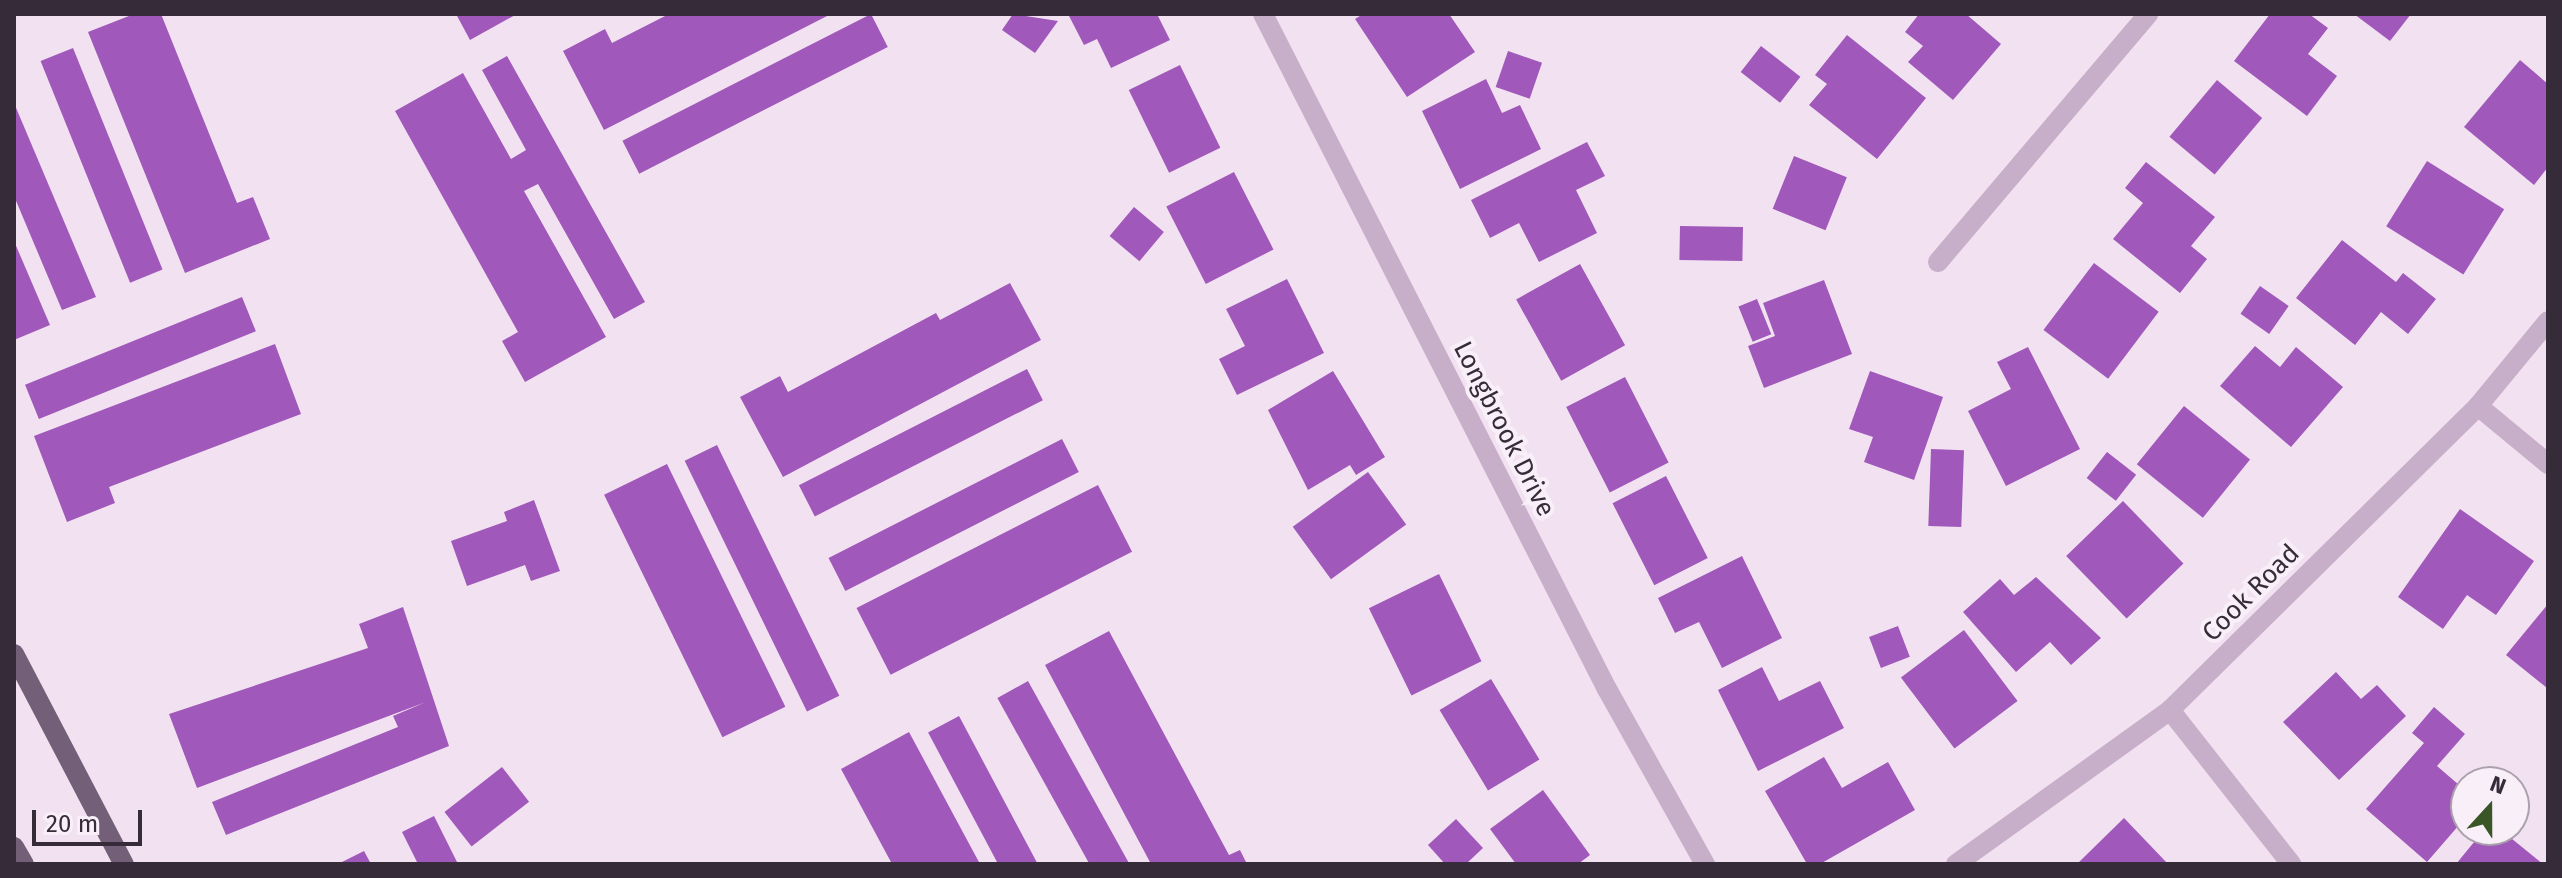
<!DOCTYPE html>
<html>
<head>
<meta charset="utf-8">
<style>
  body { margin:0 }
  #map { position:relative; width:2562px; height:878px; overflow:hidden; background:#f2e2f1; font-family:"Fira Sans",sans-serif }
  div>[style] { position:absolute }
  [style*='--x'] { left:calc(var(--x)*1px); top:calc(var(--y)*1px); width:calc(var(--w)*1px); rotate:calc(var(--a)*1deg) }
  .building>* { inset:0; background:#a058ba; transform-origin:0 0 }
  .minor>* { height:20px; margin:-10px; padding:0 10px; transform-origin:10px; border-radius:10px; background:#c8afc9 }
  .major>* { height:20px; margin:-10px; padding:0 10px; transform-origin:10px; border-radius:10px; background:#745f79 }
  span { translate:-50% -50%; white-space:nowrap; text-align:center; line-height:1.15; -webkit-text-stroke:8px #f9eff9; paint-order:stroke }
  .street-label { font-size:26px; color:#362c39 }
  .frame { position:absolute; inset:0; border:16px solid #362c39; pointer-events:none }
  .north { position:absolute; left:2450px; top:766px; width:80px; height:80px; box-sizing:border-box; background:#f9eff9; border:2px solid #aba1ac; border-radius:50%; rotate:21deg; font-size:22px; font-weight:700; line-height:32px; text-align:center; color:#362c39 }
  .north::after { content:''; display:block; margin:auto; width:28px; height:36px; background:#3b5626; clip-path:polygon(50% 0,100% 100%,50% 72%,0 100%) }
  .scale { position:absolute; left:32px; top:810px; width:110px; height:36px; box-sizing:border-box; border:4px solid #362c39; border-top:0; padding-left:10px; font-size:24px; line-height:28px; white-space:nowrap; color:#362c39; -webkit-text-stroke:6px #f9eff9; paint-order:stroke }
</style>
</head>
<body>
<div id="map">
  <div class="building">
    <div style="clip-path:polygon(134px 14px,161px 14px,237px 203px,253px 197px,270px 239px,185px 273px,88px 32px)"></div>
    <div style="clip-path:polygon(456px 14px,517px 14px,470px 40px)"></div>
    <div style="clip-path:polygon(669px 14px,831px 14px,604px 130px,563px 51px,605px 29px,612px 43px)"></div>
    <div style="left:871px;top:14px;width:37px;height:279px;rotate:63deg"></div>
    <div style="clip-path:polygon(1013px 14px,1058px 21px,1035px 53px,1002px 30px)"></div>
    <div style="clip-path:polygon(1068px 14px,1157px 14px,1170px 40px,1111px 68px,1097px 39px,1084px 45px)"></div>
    <div style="clip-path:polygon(1363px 14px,1449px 14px,1475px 52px,1407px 97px,1355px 19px)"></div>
    <div style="clip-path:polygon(1919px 14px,1966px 14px,2001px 44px,1953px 100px,1908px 62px,1923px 46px,1905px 32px)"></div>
    <div style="clip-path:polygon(2270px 14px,2309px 14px,2328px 28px,2308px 54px,2337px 76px,2307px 116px,2234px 61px)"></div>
    <div style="clip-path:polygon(2354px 14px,2411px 14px,2390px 41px)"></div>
    <div style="clip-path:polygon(1847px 35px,1926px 98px,1877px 159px,1809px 105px,1827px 84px,1815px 75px)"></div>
    <div style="left:1761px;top:46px;width:50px;height:33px;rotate:38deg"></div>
    <div style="left:73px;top:48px;width:239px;height:35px;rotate:68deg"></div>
    <div style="left:1508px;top:51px;width:36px;height:38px;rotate:19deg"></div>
    <div style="clip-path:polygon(507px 56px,645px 302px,614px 319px,538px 184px,524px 191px,606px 337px,525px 382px,502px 341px,518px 332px,395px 111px,463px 73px,511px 159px,526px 150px,482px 70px)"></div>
    <div style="clip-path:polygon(2520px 60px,2548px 84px,2548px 167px,2534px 185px,2464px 127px)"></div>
    <div style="left:1180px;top:65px;width:92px;height:57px;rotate:64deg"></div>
    <div style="clip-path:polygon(1486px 79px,1502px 113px,1520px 105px,1541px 149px,1460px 189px,1422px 111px)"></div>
    <div style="left:2217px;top:80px;width:59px;height:74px;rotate:40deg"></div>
    <div style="clip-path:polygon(14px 103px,96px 297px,62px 310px,14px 196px)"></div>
    <div style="clip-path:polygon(1587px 142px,1605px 176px,1576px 190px,1597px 233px,1539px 262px,1519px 223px,1490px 238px,1471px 200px)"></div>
    <div style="left:1794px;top:156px;width:57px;height:57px;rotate:22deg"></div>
    <div style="left:2427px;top:161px;width:91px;height:77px;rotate:32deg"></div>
    <div style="clip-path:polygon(2146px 162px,2215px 217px,2191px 246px,2207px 259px,2180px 293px,2113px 239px,2143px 203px,2125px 188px)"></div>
    <div style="left:1234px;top:172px;width:87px;height:76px;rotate:63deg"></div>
    <div style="left:1134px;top:207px;width:39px;height:38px;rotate:40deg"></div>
    <div style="left:1680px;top:226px;width:63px;height:34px;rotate:1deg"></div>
    <div style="clip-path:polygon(2342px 240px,2396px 282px,2403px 273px,2436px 299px,2408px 334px,2381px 312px,2355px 345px,2296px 298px)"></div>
    <div style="clip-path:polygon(14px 241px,50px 325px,14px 340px)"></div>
    <div style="left:2094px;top:263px;width:81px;height:84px;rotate:37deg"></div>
    <div style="left:1580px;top:264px;width:93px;height:73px;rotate:61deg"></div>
    <div style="clip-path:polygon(1287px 279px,1324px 353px,1237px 395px,1219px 359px,1245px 346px,1226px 309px)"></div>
    <div style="clip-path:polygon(1824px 280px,1852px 354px,1764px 388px,1748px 346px,1775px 336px,1763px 303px)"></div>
    <div style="clip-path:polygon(1010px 283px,1041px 340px,783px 477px,740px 397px,780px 376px,788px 392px,936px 313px,940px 320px)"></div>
    <div style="left:2260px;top:286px;width:35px;height:34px;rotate:35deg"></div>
    <div style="left:242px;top:297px;width:37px;height:234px;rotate:68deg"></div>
    <div style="left:1757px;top:299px;width:38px;height:20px;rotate:68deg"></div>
    <div style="clip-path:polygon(275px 344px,301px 414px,109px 487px,115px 503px,67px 522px,34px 436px)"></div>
    <div style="clip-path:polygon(2255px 346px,2280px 367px,2296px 347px,2343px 387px,2291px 447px,2220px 386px)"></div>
    <div style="clip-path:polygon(2028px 347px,2080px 449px,2006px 486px,1968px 411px,2011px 389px,1997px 362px)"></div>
    <div style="left:1027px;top:369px;width:35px;height:256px;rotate:63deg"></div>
    <div style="clip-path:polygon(1333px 371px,1385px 457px,1356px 475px,1350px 465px,1308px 490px,1268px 410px)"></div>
    <div style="clip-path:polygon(1870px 371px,1943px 397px,1914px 480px,1864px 462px,1873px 437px,1849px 429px)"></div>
    <div style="left:1625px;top:377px;width:96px;height:66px;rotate:63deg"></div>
    <div style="left:2184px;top:406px;width:85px;height:75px;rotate:39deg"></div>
    <div style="left:1062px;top:439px;width:37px;height:262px;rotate:63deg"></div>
    <div style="left:717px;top:445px;width:279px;height:36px;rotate:64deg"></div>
    <div style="left:1931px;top:449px;width:33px;height:77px;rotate:2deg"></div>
    <div style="left:2107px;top:452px;width:37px;height:33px;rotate:38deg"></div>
    <div style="left:667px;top:464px;width:270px;height:70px;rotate:64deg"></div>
    <div style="left:1368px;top:472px;width:65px;height:93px;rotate:54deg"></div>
    <div style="left:1666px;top:476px;width:92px;height:60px;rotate:63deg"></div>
    <div style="left:1098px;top:485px;width:75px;height:271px;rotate:63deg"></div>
    <div style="clip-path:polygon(534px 500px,560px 571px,531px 581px,525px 565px,467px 586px,451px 541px,507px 521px,504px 512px)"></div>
    <div style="left:2123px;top:501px;width:87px;height:79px;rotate:46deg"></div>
    <div style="clip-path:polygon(2460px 509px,2534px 561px,2496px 615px,2467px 595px,2443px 629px,2398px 597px)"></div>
    <div style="clip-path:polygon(1742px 556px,1782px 638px,1722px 668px,1699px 622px,1675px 633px,1658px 598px)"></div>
    <div style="left:1439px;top:574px;width:97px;height:78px;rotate:64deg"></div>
    <div style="clip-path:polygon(2036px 577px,2101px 638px,2071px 665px,2050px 642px,2016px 672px,1963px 612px,2000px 579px,2014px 595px)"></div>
    <div style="clip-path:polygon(2548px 604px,2548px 687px,2547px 688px,2506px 655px)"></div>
    <div style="clip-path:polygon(403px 607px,449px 746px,226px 835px,212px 802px,398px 727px,393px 716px,426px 702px,197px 788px,169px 714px,368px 648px,359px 624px)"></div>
    <div style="left:1898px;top:626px;width:33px;height:31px;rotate:69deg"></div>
    <div style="left:1964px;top:630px;width:89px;height:79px;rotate:53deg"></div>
    <div style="clip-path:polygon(1109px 631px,1229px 855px,1240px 850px,1247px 864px,1151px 864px,1045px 665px)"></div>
    <div style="clip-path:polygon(1762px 667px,1779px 701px,1820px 681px,1844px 728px,1758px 771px,1718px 690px)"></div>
    <div style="clip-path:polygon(2336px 672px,2361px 699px,2377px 685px,2406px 716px,2339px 780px,2283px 722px)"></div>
    <div style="left:1491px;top:679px;width:94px;height:60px;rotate:59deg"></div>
    <div style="left:1028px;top:681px;width:209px;height:35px;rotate:61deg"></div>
    <div style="clip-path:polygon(2434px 707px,2465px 734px,2437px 766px,2466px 791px,2466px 817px,2427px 862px,2366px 809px,2424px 743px,2412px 733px)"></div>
    <div style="left:959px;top:716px;width:168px;height:35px;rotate:62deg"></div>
    <div style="clip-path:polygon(909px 732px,980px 864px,892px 864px,841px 769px)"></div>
    <div style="clip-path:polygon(1824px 757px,1842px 788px,1888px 762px,1915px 810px,1820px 864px,1807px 864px,1765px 791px)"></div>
    <div style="left:502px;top:767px;width:44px;height:73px;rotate:52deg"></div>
    <div style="clip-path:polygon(1543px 790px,1590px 855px,1578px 864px,1516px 864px,1490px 829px)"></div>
    <div style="clip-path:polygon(434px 816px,458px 864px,418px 864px,402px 832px)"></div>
    <div style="clip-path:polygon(2124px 818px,2168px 864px,2077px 864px)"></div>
    <div style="clip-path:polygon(1456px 819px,1483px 848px,1466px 864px,1445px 864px,1428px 845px)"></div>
    <div style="clip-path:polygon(2484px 830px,2501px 830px,2543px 864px,2456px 864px)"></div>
    <div style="clip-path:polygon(364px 851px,371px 864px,338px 864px)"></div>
  </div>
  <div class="minor">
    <div style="--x:1263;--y:14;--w:758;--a:63"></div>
    <div style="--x:1607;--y:689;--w:201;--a:60.8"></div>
    <div style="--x:1938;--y:262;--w:325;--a:-49.7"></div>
    <div style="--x:2478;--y:406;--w:91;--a:39.6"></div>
    <div style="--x:2170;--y:710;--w:196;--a:51.8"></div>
    <div style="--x:1956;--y:864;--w:264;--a:-35.7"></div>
    <div style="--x:2170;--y:710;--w:433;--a:-44.6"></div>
    <div style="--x:2478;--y:406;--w:110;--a:-50.5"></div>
  </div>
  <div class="major">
    <div style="--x:14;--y:654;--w:237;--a:62.4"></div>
    <div style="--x:14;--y:847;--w:20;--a:60"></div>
  </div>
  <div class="street-label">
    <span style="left:1504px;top:429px;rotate:63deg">Longbrook Drive</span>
    <span style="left:2251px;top:593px;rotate:-45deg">Cook Road</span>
  </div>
  <div class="frame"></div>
  <div class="north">N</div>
  <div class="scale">20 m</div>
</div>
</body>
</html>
